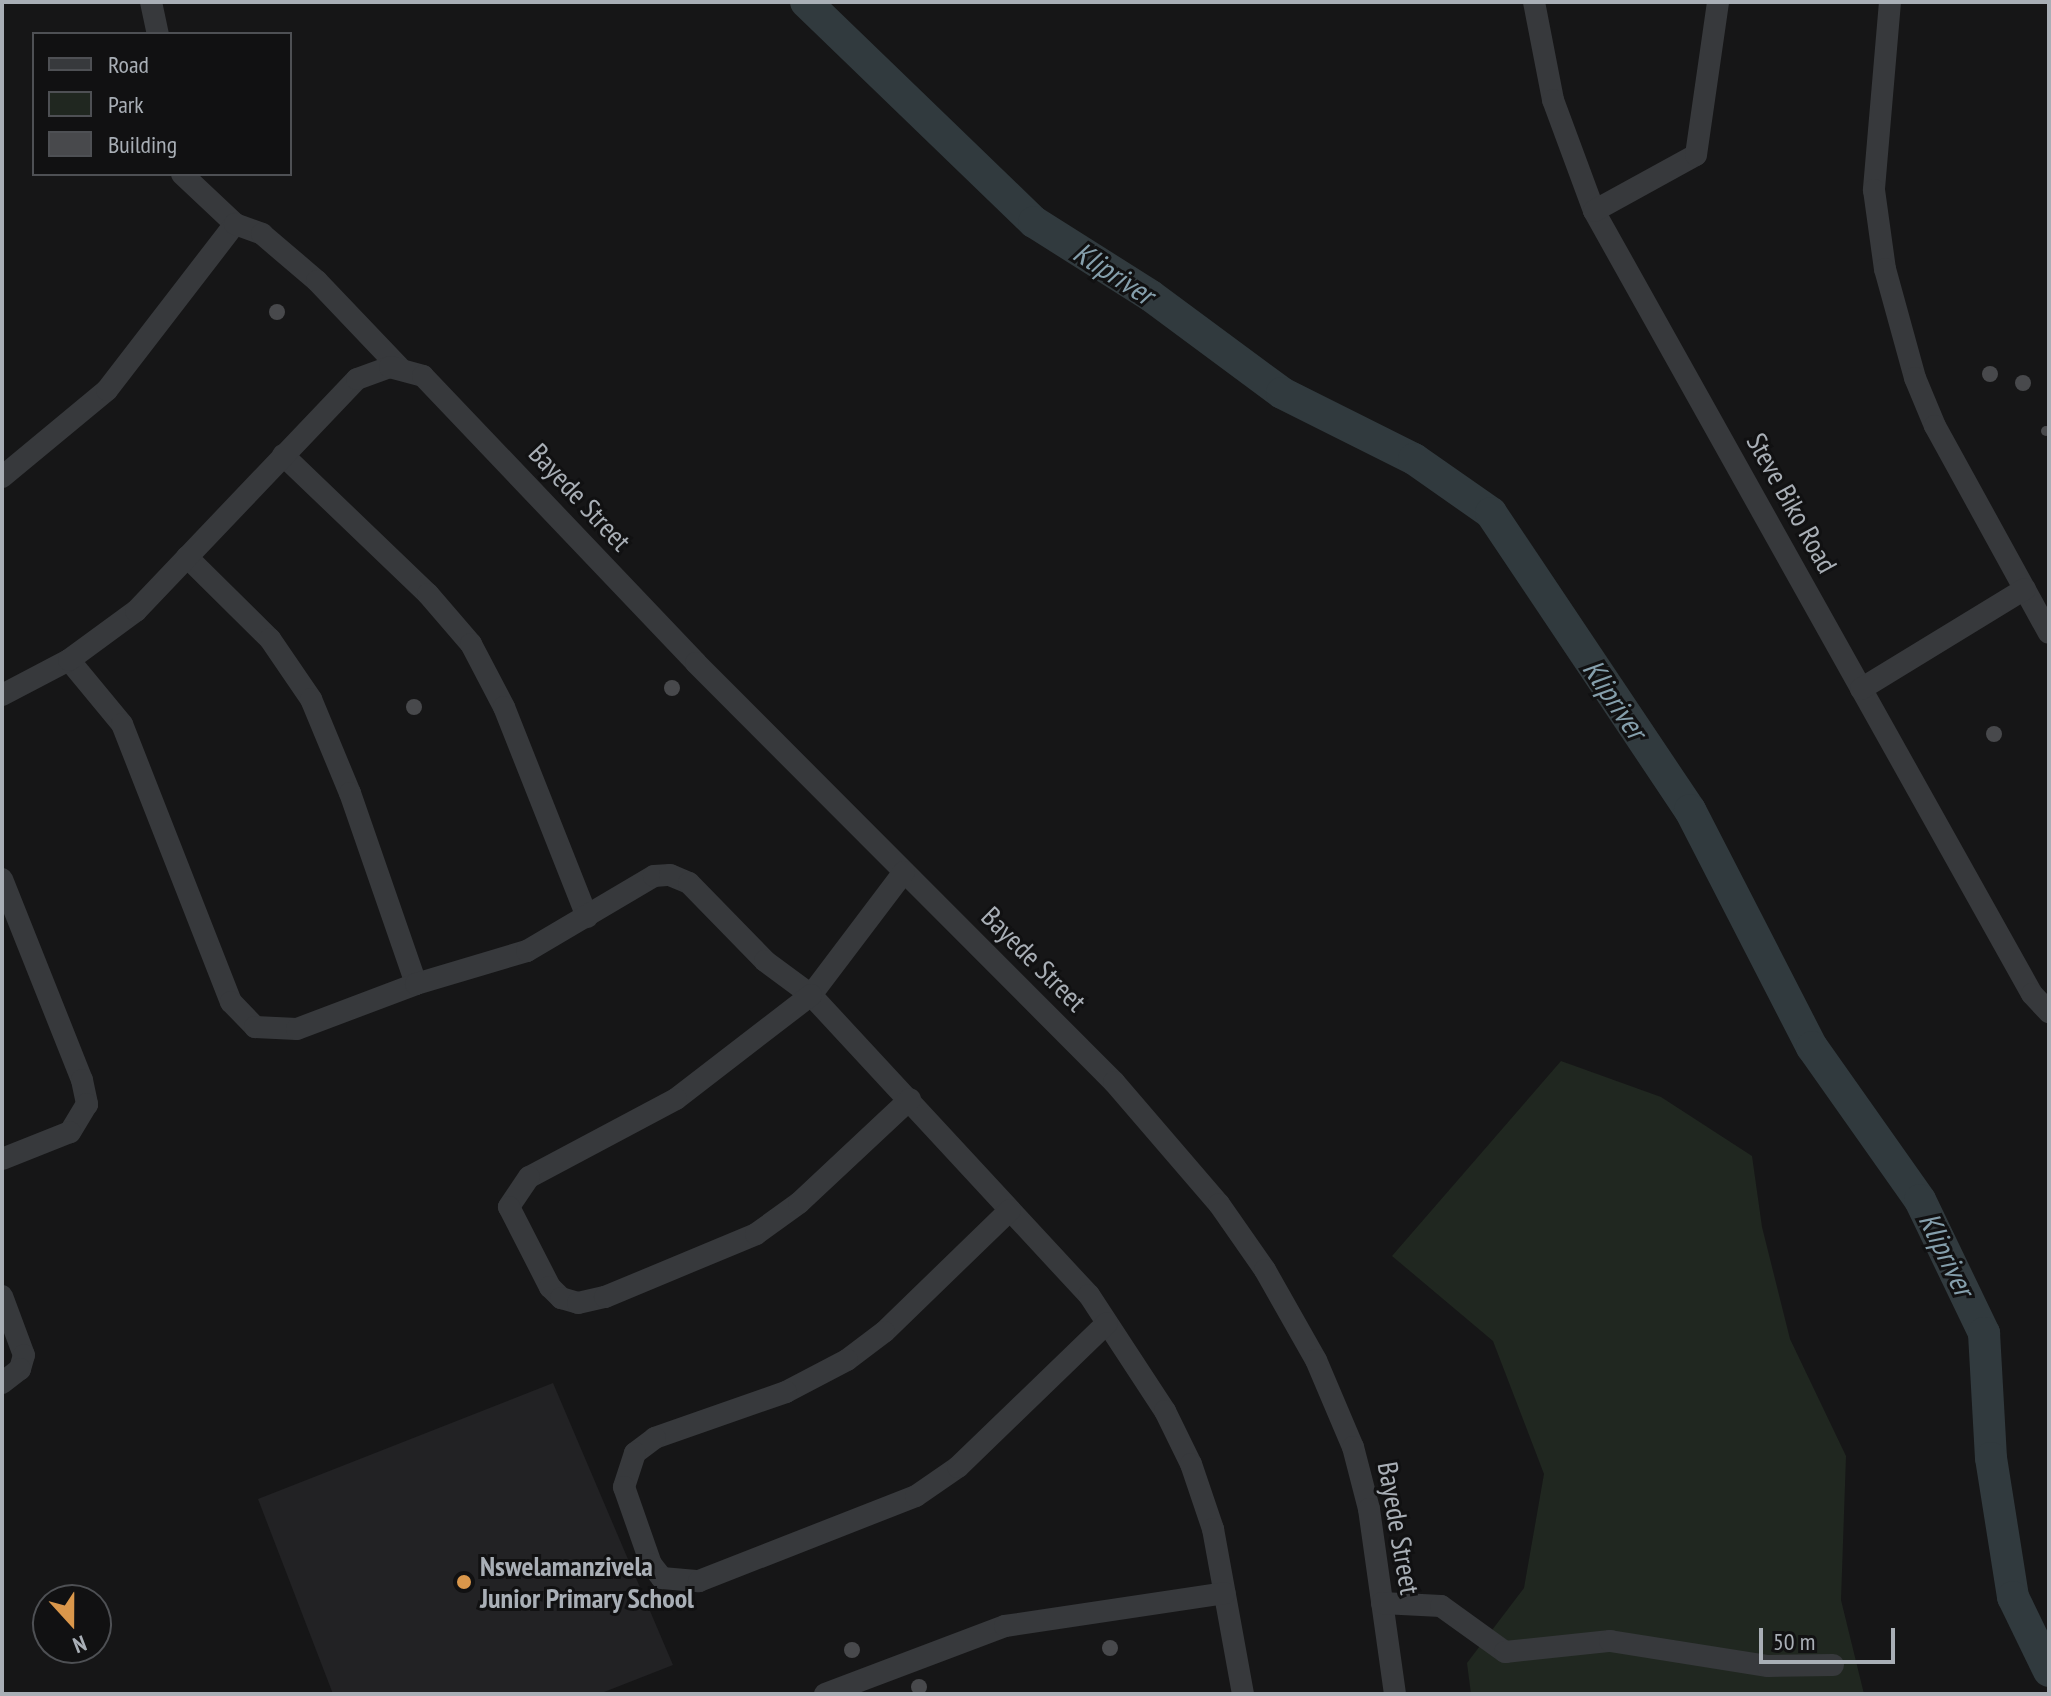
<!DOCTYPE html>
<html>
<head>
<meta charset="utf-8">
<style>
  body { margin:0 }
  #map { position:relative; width:2051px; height:1696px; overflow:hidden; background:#161617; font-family:"PT Sans Narrow",sans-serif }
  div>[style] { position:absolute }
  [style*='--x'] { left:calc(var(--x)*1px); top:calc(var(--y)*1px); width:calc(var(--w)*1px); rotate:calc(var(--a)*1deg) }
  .built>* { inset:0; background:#222224 }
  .green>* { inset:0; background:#202720 }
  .river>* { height:32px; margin:-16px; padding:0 16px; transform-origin:16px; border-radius:16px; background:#313a3e }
  .building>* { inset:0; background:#48494c }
  .round { border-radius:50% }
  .minor>* { height:22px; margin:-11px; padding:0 11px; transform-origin:11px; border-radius:11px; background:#37393c }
  .dots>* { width:22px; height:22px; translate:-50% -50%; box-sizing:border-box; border:4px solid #111112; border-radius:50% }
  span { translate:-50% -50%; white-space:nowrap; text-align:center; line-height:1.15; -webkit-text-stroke:6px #111112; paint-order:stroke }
  .street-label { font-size:28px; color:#a9afb6 }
  .poi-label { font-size:28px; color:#a9afb6; font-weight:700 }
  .left { translate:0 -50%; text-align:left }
  .water-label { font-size:30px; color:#859fac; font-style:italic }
  .frame { position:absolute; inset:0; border:4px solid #a9afb6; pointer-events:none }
  .legend { position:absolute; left:32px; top:32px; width:260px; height:144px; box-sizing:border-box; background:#111112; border:2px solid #4e5054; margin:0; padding:10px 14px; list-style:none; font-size:24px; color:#a9afb6 }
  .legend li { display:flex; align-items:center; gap:16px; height:40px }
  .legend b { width:40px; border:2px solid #4e5054 }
  .north { position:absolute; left:32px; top:1584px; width:80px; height:80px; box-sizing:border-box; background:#111112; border:2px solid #4e5054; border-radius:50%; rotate:159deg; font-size:22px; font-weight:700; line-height:32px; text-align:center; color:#a9afb6 }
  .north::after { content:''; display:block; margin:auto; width:28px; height:36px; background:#da974b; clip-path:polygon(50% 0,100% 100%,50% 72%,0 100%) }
  .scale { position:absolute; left:1759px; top:1628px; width:136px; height:36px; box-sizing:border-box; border:4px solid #a9afb6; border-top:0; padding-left:10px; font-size:24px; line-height:28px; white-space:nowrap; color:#a9afb6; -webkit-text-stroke:6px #111112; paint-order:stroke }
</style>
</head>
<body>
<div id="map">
  <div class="built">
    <div style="clip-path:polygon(553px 1383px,673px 1665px,599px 1694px,333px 1694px,258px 1499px)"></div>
  </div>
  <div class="green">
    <div style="clip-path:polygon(1561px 1061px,1661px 1097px,1752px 1156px,1762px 1227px,1790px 1339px,1846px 1456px,1841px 1600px,1864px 1694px,1471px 1694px,1467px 1663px,1524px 1588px,1544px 1474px,1493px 1341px,1392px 1256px)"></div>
  </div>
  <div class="river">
    <div style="--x:806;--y:2;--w:317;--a:44"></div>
    <div style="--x:1034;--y:222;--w:138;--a:32.3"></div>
    <div style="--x:1151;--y:296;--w:163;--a:36.5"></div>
    <div style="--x:1282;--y:393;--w:148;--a:26.6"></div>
    <div style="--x:1414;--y:459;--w:94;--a:35"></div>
    <div style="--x:1491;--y:513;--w:358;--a:56.2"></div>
    <div style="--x:1690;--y:810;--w:267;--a:62.8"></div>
    <div style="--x:1812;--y:1047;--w:187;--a:54.8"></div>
    <div style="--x:1920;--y:1200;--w:148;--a:64.3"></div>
    <div style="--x:1984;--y:1333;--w:125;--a:86.8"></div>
    <div style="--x:1991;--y:1458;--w:141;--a:81"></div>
    <div style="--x:2013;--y:1597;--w:82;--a:64.1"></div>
  </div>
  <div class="building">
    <div class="round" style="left:269px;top:304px;width:16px;height:16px"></div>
    <div class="round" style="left:1982px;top:366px;width:16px;height:16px"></div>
    <div class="round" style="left:2015px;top:375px;width:16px;height:16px"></div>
    <div class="round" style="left:2041px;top:426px;width:10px;height:10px"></div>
    <div class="round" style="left:664px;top:680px;width:16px;height:16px"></div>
    <div class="round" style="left:406px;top:699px;width:16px;height:16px"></div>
    <div class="round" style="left:1986px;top:726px;width:16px;height:16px"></div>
    <div class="round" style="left:1102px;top:1640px;width:16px;height:16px"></div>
    <div class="round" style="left:844px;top:1642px;width:16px;height:16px"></div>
    <div class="round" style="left:911px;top:1679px;width:16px;height:16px"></div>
  </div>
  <div class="minor">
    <div style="--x:151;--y:2;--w:33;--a:78"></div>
    <div style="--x:1534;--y:2;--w:100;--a:79"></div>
    <div style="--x:1553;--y:100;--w:118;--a:69.7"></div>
    <div style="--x:1594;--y:211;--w:897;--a:60.78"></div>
    <div style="--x:2032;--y:994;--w:25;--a:47"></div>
    <div style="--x:1890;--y:2;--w:189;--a:94.9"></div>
    <div style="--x:1874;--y:190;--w:80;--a:82.1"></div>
    <div style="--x:1885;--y:269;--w:113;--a:74.6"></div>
    <div style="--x:1915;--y:378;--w:52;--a:67.4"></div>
    <div style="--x:1935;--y:426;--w:236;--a:61.2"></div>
    <div style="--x:182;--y:174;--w:73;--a:43.3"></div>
    <div style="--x:1594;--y:211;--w:116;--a:-28.8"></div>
    <div style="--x:1696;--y:155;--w:155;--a:-81.8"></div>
    <div style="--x:283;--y:455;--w:201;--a:43.8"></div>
    <div style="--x:428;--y:594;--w:66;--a:49.3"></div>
    <div style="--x:471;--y:644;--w:71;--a:62.4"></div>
    <div style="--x:504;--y:707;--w:226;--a:68.4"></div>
    <div style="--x:2;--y:477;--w:136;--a:-39.6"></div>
    <div style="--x:107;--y:390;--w:210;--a:-52.4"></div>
    <div style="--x:235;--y:224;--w:29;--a:20"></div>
    <div style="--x:262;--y:234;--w:72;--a:40.5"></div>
    <div style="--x:317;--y:281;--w:119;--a:46.4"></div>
    <div style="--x:187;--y:557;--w:117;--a:44.7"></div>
    <div style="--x:270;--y:639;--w:73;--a:55.7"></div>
    <div style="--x:311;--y:699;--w:102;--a:67.5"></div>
    <div style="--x:350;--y:793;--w:202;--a:70.9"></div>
    <div style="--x:69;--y:660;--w:83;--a:50.4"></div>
    <div style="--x:122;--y:724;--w:299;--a:68.6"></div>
    <div style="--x:231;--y:1002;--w:35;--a:46"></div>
    <div style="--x:255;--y:1027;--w:42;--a:2.7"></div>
    <div style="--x:297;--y:1029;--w:127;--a:-20.7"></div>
    <div style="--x:416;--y:984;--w:116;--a:-16.6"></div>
    <div style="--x:527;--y:951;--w:147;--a:-30.6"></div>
    <div style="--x:654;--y:876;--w:16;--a:-4"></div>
    <div style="--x:670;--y:875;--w:21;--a:23"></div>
    <div style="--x:689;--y:883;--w:109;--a:45.7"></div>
    <div style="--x:765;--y:961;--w:57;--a:36.5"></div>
    <div style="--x:811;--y:995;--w:409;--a:47.2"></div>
    <div style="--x:1089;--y:1295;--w:139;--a:56.8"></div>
    <div style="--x:1165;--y:1411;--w:59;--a:63.9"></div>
    <div style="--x:1191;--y:1464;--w:69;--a:71.3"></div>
    <div style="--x:1213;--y:1529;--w:168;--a:79.7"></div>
    <div style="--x:1861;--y:689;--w:192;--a:-31.4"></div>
    <div style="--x:2;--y:695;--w:76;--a:-27.6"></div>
    <div style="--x:69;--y:660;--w:83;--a:-36.2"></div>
    <div style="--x:136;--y:611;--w:320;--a:-46.4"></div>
    <div style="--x:357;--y:379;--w:35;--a:-20"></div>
    <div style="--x:390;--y:367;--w:34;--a:15"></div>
    <div style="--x:423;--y:376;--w:396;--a:46.4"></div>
    <div style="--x:696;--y:663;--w:592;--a:45.07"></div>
    <div style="--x:1114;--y:1082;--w:161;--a:49.3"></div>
    <div style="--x:1219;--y:1204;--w:80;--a:55.1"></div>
    <div style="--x:1265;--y:1270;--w:103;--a:60.5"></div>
    <div style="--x:1316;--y:1360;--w:95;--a:67"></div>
    <div style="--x:1353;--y:1447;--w:64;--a:75.5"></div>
    <div style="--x:1369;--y:1509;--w:187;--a:82"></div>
    <div style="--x:904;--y:872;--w:154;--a:127.1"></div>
    <div style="--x:811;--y:995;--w:170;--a:142.4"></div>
    <div style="--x:676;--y:1099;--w:166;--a:152"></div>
    <div style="--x:529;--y:1177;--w:36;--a:124"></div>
    <div style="--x:509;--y:1207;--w:90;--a:62.9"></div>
    <div style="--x:550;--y:1287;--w:16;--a:45"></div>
    <div style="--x:561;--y:1298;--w:18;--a:16"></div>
    <div style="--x:578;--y:1303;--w:28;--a:-13"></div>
    <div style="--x:605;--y:1297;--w:164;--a:-22.6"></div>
    <div style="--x:756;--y:1234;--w:53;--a:-35.8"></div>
    <div style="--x:799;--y:1203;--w:152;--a:-43.1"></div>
    <div style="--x:2;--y:879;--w:216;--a:68.3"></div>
    <div style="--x:82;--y:1080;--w:25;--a:78"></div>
    <div style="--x:87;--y:1104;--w:33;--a:121"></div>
    <div style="--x:70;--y:1132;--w:73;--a:158.3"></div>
    <div style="--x:1010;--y:1210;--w:175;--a:135.9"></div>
    <div style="--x:884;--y:1332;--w:46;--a:142.9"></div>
    <div style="--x:847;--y:1360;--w:69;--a:152.3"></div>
    <div style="--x:786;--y:1392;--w:139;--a:160.7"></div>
    <div style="--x:655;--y:1438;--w:25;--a:143"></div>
    <div style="--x:635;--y:1453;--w:36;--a:108"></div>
    <div style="--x:624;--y:1487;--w:82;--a:70.7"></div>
    <div style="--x:651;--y:1564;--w:18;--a:52"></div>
    <div style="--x:662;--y:1578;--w:37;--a:5"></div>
    <div style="--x:699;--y:1581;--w:233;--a:-21.4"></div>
    <div style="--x:916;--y:1496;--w:51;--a:-34.6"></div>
    <div style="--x:958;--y:1467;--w:207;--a:-44"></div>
    <div style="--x:2;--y:1296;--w:63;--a:69.6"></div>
    <div style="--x:24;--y:1355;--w:15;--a:106"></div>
    <div style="--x:20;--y:1369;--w:23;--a:142"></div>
    <div style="--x:1382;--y:1603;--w:59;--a:2.9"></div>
    <div style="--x:1441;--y:1606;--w:79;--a:35.7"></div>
    <div style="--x:1505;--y:1652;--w:106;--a:-6"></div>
    <div style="--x:1610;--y:1641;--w:160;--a:9"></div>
    <div style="--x:1768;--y:1666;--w:65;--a:-0.9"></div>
    <div style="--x:825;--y:1694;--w:192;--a:-20.7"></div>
    <div style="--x:1005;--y:1626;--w:222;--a:-8.5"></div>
  </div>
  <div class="dots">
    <div style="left:464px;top:1582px;background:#da974b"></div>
  </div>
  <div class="street-label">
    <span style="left:580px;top:497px;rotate:47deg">Bayede Street</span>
    <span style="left:1792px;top:503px;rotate:61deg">Steve Biko Road</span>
    <span style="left:1034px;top:959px;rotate:45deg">Bayede Street</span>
    <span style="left:1399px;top:1528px;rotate:80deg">Bayede Street</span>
  </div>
  <div class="poi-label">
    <span class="left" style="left:480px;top:1582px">Nswelamanzivela<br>Junior Primary School</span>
  </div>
  <div class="water-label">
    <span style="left:1114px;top:273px;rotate:33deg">Klipriver</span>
    <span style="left:1615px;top:699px;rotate:56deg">Klipriver</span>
    <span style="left:1947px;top:1254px;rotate:64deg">Klipriver</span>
  </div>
  <div class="frame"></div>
  <ul class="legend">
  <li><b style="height:10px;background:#37393c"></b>Road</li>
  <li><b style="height:22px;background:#202720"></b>Park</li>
  <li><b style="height:22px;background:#48494c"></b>Building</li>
  </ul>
  <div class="north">N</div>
  <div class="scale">50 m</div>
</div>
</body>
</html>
